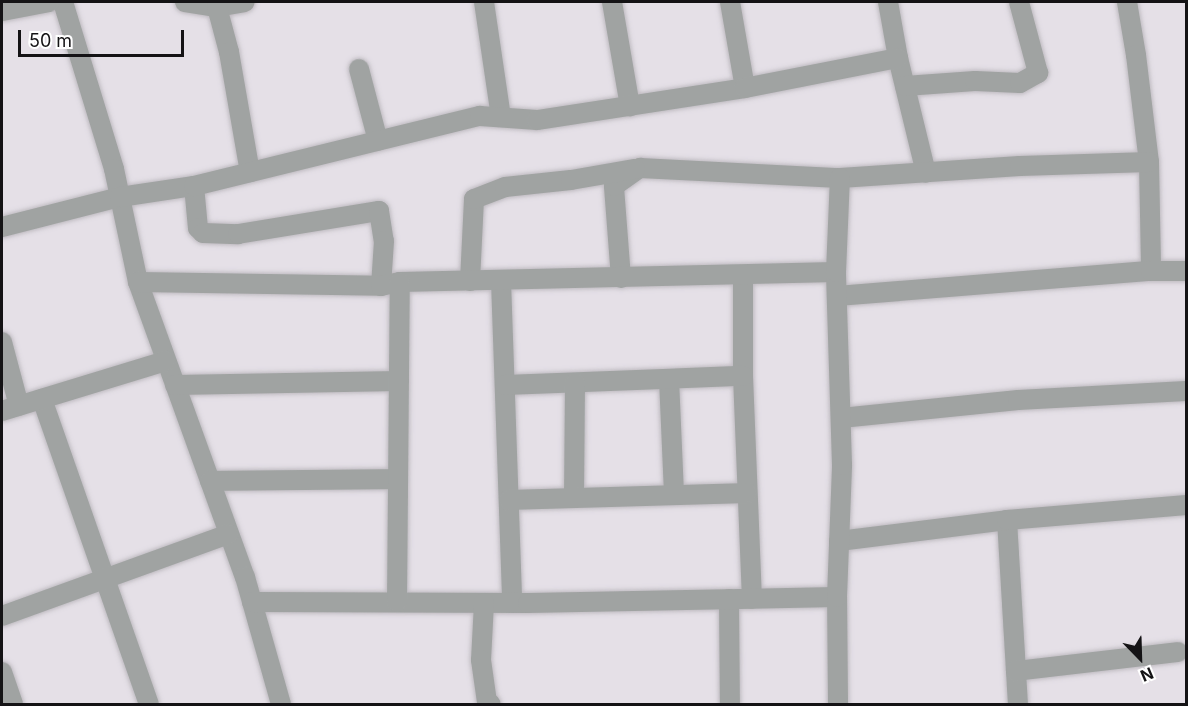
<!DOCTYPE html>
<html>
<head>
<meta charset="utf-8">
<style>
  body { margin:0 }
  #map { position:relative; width:1188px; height:706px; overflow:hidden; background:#e5e0e7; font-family:Inter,sans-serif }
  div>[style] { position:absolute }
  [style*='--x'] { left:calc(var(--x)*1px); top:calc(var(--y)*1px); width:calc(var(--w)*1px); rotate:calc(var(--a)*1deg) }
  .roads { filter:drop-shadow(0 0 2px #bfbbc1) drop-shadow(0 0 2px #bfbbc1) }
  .minor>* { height:20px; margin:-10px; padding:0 10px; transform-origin:10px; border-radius:10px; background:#a0a3a2 }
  span { translate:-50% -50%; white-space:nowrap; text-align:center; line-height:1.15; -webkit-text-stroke:4.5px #fff; paint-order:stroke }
  .frame { position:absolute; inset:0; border:3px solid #141315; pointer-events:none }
  .north { position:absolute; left:1110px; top:628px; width:60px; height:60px; -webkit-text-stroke:4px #fff; paint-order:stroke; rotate:157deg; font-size:16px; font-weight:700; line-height:24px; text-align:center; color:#141315 }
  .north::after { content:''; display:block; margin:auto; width:21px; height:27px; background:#141315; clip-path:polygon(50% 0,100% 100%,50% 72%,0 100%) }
  .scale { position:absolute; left:18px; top:30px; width:166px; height:27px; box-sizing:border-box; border:3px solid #141315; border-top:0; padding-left:8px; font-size:18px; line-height:21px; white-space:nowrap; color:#141315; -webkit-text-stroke:4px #fff; paint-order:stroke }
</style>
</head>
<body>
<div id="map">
  <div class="roads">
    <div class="minor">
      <div style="--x:63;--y:2;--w:175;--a:73"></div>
      <div style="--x:114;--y:169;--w:116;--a:78"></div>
      <div style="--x:138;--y:282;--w:314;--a:70.1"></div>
      <div style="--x:245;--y:577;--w:132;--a:74.2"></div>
      <div style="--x:185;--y:2;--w:32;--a:9"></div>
      <div style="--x:217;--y:7;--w:28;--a:-10"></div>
      <div style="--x:484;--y:2;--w:116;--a:81.6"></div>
      <div style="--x:612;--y:2;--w:106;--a:80.2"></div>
      <div style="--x:730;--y:2;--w:87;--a:80.1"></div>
      <div style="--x:888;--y:2;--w:57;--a:79.9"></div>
      <div style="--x:898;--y:58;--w:118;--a:76.3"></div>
      <div style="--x:1127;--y:2;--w:54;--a:80.4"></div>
      <div style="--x:1136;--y:55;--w:108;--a:83.1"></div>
      <div style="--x:1149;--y:162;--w:109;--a:88.9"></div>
      <div style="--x:217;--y:7;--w:47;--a:75.1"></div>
      <div style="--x:229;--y:52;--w:122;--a:80.1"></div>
      <div style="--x:2;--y:11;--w:48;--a:-10.8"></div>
      <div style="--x:359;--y:69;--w:74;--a:75.2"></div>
      <div style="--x:905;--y:86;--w:70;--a:-4.1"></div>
      <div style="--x:975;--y:81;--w:45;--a:2.5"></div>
      <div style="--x:1020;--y:83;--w:21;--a:-29"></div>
      <div style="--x:1038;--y:73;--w:73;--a:-105"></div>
      <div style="--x:194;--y:186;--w:42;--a:84.6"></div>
      <div style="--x:198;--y:228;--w:7;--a:45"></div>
      <div style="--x:203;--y:233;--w:35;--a:2"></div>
      <div style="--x:238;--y:234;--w:143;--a:-9.3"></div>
      <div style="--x:379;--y:211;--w:30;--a:81"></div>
      <div style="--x:384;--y:241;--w:45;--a:93.8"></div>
      <div style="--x:2;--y:227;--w:122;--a:-14.3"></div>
      <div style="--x:120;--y:197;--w:75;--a:-8.5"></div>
      <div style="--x:194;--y:186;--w:294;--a:-13.8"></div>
      <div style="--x:480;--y:116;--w:57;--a:4"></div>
      <div style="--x:537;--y:120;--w:210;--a:-8.7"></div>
      <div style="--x:745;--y:88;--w:156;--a:-11.1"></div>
      <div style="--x:743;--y:275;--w:101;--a:90"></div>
      <div style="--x:743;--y:376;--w:223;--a:87.7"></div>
      <div style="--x:621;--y:278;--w:92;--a:-94.4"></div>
      <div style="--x:614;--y:186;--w:32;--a:-35"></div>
      <div style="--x:640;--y:168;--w:200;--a:2.9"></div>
      <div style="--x:840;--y:178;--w:180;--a:-3.8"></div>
      <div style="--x:1020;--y:166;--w:129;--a:-1.8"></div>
      <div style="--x:470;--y:281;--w:82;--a:-87.2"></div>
      <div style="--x:474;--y:199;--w:33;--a:-21"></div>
      <div style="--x:505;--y:187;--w:66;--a:-6.1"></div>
      <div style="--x:571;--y:180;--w:65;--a:-9.8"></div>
      <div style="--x:501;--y:281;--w:322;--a:88"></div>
      <div style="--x:138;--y:282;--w:243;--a:0.9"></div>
      <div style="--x:381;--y:286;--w:19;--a:-12"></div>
      <div style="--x:400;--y:282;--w:436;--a:-1.3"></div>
      <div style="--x:837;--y:296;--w:315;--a:-4.6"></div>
      <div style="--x:1151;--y:271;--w:35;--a:0"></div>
      <div style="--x:2;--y:342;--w:66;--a:75.1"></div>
      <div style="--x:669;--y:379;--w:116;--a:87.5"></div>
      <div style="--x:175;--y:385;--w:224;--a:-1"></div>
      <div style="--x:505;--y:385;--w:238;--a:-2.2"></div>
      <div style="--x:42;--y:399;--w:323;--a:70.7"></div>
      <div style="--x:2;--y:411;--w:171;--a:-17"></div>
      <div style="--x:841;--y:418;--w:178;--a:-5.8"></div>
      <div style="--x:1018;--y:400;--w:168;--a:-3.1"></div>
      <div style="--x:210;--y:481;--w:188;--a:-0.6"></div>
      <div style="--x:574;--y:498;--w:115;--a:-89.5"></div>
      <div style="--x:509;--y:500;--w:238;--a:-1.7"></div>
      <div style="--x:1007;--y:520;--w:184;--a:86.6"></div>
      <div style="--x:839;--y:541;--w:169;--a:-7.1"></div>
      <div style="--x:1007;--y:520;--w:180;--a:-4.8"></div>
      <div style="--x:729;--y:599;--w:105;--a:89.5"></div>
      <div style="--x:252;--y:602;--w:276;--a:0.2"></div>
      <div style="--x:528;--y:603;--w:309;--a:-1.1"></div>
      <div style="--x:397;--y:602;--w:320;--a:-89.5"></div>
      <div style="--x:484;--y:603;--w:57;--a:93"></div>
      <div style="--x:481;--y:660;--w:42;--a:81.9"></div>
      <div style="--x:487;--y:702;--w:4;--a:27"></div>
      <div style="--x:2;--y:616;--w:241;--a:-19.9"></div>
      <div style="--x:1016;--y:671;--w:163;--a:-6.7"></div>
      <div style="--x:2;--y:672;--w:34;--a:71"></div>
      <div style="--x:838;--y:704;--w:107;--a:-90.5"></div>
      <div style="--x:837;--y:597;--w:132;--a:-87.8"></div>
      <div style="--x:842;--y:465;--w:193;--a:-91.8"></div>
      <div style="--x:836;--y:272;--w:94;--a:-87.6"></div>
    </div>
  </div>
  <div class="frame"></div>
  <div class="north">N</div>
  <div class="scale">50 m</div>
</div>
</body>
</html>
